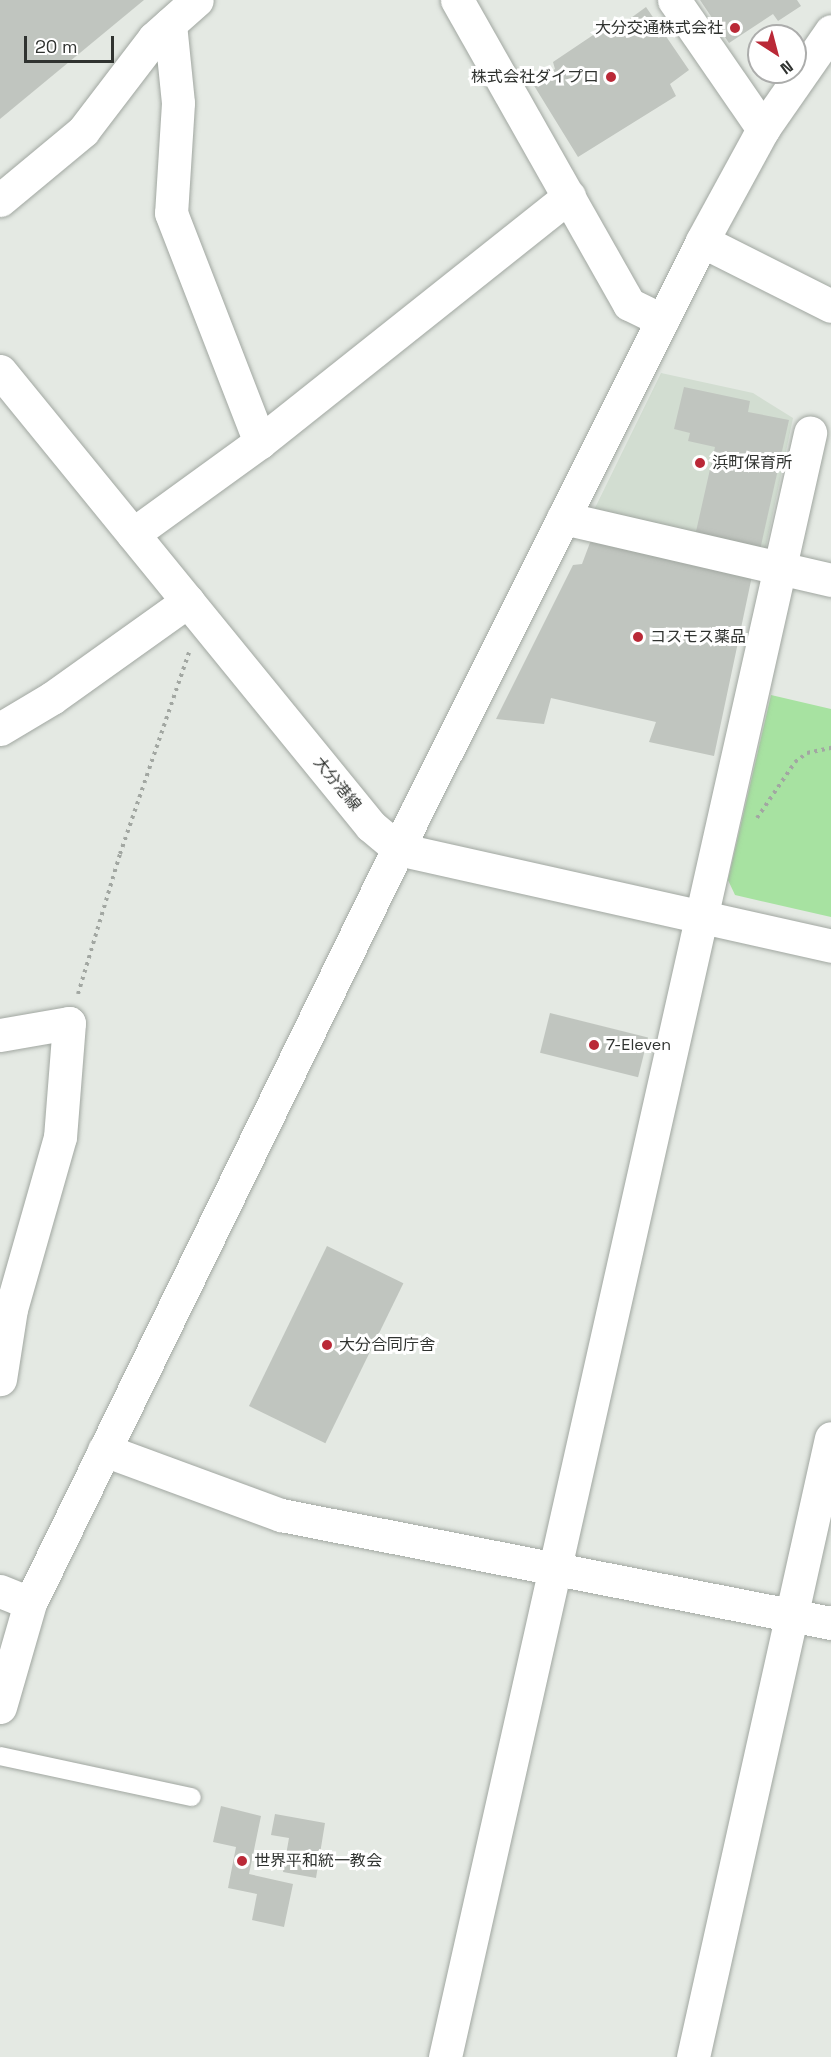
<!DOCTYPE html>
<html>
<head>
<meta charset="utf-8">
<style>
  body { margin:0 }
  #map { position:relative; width:831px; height:2057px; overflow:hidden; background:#e4e9e3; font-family:"Space Grotesk","Noto Sans JP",sans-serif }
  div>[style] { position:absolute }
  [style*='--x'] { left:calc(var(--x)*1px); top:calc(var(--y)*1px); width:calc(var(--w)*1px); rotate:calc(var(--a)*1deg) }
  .built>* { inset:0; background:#d2ddd1 }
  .green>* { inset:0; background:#a7e2a1 }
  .building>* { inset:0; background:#c0c5bf; transform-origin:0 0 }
  .path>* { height:4px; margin-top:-2px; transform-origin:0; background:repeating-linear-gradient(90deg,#a2a7a2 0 3px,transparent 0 7.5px) }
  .roads { filter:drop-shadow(0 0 2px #a1a7a1) drop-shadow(0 0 2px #a1a7a1) }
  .lane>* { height:18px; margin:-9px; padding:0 9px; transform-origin:9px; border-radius:9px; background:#fff }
  .street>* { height:33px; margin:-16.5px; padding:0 16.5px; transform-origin:16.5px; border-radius:16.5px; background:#fff }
  .secondary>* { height:33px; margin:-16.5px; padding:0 16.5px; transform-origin:16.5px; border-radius:16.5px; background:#fff }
  .dots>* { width:16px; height:16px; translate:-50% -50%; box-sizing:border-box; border:3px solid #fff; border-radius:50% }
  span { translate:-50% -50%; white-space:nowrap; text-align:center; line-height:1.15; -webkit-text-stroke:6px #fff; paint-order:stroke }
  .poi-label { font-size:16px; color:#303330 }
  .right { translate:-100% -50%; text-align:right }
  .left { translate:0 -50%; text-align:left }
  .street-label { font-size:16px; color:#303330 }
  .north { position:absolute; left:747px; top:24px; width:60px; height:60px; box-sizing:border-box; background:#fff; border:2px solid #acadac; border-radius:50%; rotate:144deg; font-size:16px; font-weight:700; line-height:24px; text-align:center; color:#303330 }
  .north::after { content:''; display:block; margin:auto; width:21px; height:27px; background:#ba2937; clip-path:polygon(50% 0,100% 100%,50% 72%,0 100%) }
  .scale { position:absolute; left:24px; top:36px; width:90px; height:27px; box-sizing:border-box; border:3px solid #303330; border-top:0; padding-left:8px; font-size:18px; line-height:21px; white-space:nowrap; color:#303330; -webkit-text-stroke:4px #fff; paint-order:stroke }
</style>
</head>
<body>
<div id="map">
  <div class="built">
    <div style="clip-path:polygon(661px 373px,753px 393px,793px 418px,764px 556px,599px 519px,595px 508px)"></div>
  </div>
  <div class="green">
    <div style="clip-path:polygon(771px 695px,831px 709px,831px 917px,735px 895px,728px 880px)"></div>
  </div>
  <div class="building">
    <div style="clip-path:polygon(0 0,144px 0,0 119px)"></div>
    <div style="clip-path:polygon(700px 0,797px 0,801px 6px,778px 21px,773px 14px,729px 43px)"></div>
    <div style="clip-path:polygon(646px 7px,689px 70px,670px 84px,676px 96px,578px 157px,533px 84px,555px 69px,553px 62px,620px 17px,624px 23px)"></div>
    <div style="clip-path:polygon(684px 387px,750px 401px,748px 412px,789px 420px,760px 550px,695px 536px,715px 447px,688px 441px,690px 433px,674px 429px)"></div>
    <div style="clip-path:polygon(591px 540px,752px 576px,714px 756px,649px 742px,656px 722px,551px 698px,544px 724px,496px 719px,573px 565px,582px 564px)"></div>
    <div style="left:550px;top:1013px;width:101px;height:41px;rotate:14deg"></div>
    <div style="left:327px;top:1246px;width:85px;height:178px;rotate:26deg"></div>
    <div style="clip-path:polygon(221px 1806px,261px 1816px,249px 1874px,293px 1884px,284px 1927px,252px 1920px,257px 1894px,228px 1888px,236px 1847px,213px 1842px)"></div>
    <div style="clip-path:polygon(275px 1814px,325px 1823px,316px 1878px,283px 1872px,289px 1838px,271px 1835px)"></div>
  </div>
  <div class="path">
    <div style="--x:757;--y:818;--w:68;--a:-55.8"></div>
    <div style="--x:795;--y:762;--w:15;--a:-37"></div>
    <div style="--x:807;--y:753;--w:25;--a:-12"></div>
    <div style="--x:78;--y:994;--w:146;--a:-73.3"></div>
    <div style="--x:120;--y:854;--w:213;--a:-71.1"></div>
  </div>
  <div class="roads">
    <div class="lane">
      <div style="--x:0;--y:1756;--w:196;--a:12.1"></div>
    </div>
    <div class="street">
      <div style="--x:457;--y:0;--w:349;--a:60.5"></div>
      <div style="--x:629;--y:304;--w:37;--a:26"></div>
      <div style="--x:674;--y:0;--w:157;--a:55.4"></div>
      <div style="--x:170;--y:24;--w:79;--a:84.2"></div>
      <div style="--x:178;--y:103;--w:110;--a:93.6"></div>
      <div style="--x:171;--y:213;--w:246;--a:68.8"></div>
      <div style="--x:0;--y:200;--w:108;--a:-39.7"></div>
      <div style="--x:83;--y:131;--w:117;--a:-52.6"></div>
      <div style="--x:154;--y:38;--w:57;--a:-41.5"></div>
      <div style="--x:702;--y:241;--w:144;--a:26.7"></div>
      <div style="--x:563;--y:518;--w:275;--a:13"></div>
      <div style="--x:133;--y:534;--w:157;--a:-35.9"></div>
      <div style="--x:260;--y:442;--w:395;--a:-38.5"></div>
      <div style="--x:0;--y:729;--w:61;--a:-30.8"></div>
      <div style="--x:52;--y:698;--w:167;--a:-35.5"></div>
      <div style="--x:0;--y:1035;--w:70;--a:-9.9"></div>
      <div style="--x:69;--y:1023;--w:114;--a:94.5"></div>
      <div style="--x:60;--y:1137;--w:179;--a:105.9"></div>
      <div style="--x:11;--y:1309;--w:71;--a:98.9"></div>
      <div style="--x:104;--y:1450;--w:189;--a:20.2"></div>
      <div style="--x:281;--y:1515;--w:561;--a:11.11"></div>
      <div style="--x:0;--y:1591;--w:32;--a:22"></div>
      <div style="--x:445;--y:2057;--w:1665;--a:-77.33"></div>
      <div style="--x:693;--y:2057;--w:634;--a:-77.43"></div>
    </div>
    <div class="secondary">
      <div style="--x:0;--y:371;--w:587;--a:50.81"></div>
      <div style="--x:371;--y:826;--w:35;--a:40"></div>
      <div style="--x:398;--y:849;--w:444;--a:12.6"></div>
      <div style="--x:0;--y:1707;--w:108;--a:-73.9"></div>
      <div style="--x:30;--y:1603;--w:878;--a:-63.99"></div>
      <div style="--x:415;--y:814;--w:641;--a:-63.39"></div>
      <div style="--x:702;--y:241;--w:128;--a:-61.4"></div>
      <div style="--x:763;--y:129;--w:119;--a:-55.2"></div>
    </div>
  </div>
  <div class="dots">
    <div style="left:735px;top:28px;background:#ba2937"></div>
    <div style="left:611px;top:77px;background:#ba2937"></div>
    <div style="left:700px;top:463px;background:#ba2937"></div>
    <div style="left:638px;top:637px;background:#ba2937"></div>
    <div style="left:594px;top:1045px;background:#ba2937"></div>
    <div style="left:327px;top:1345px;background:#ba2937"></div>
    <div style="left:242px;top:1861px;background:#ba2937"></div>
  </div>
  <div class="poi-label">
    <span class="right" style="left:723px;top:28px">大分交通株式会社</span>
    <span class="right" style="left:599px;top:77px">株式会社ダイプロ</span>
    <span class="left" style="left:712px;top:463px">浜町保育所</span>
    <span class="left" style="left:650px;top:637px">コスモス薬品</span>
    <span class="left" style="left:606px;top:1045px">7-Eleven</span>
    <span class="left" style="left:339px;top:1345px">大分合同庁舎</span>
    <span class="left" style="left:254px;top:1861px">世界平和統一教会</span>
  </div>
  <div class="street-label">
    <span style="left:337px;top:784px;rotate:51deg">大分港線</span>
  </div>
  <div class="north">N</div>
  <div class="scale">20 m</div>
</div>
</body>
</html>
